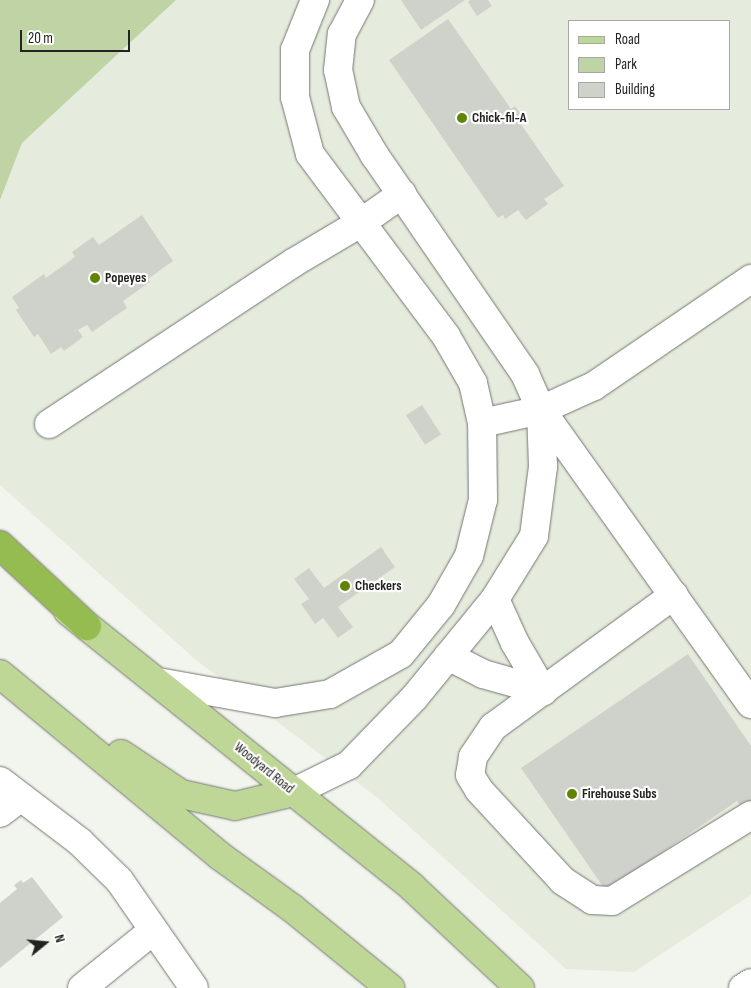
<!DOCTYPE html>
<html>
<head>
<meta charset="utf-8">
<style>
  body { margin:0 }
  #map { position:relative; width:751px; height:988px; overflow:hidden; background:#f2f5ed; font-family:"Sofia Sans Condensed",sans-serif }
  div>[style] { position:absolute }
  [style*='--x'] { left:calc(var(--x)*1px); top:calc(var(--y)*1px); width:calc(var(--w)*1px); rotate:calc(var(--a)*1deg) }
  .built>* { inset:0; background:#e5ebdd }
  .green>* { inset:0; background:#c0d3a5 }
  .building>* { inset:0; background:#cfd2cb; transform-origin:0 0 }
  .roads { filter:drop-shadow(0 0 1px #747771) drop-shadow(0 0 1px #747771) }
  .minor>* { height:28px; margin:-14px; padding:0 14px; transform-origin:14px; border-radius:14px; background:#fff }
  .major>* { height:28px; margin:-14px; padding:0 14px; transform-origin:14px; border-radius:14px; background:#bfd796 }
  .highway>* { height:28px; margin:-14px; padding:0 14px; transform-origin:14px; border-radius:14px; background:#95bc50 }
  .dots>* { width:14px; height:14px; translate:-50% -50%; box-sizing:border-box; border:2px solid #fff; border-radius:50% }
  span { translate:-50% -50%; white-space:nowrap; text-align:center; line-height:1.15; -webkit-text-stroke:4.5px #fff; paint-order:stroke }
  .poi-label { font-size:14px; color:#232421; font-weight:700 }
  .left { translate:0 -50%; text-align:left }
  .street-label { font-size:14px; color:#232421 }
  .legend { position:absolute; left:568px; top:20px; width:162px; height:90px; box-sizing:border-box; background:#fff; border:1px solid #a7a7a6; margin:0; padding:6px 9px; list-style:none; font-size:15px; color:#232421 }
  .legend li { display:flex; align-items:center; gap:10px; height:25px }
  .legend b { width:25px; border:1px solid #a7a7a6 }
  .north { position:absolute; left:20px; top:918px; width:50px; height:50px; -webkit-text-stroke:4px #fff; paint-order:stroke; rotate:73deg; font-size:14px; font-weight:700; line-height:20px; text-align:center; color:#232421 }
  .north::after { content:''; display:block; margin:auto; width:18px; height:22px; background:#232421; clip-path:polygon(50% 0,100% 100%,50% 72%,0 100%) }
  .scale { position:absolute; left:20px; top:30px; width:110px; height:22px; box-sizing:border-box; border:2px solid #232421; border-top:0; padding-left:6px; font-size:15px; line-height:18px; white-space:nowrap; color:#232421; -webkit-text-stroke:4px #fff; paint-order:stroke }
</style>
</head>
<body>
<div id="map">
  <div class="built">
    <div style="clip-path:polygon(evenodd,176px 0,751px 0,751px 895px,634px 972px,566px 969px,379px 799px,196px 660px,0 485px,0 200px,22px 143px,176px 0,570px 21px,730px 21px,730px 109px,570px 109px,570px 21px)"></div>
  </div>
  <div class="green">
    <div style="clip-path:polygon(0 0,176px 0,22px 143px,0 200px)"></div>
  </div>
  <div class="building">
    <div style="clip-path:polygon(401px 0,465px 0,421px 30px)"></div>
    <div style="clip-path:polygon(470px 0,488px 0,492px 6px,477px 16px,468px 2px)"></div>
    <div style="clip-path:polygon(448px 19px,511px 109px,515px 106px,525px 120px,520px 123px,564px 186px,544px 199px,548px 204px,526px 220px,518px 210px,505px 219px,503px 215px,498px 218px,389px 60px)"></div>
    <div style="clip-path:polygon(142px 215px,173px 261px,148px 279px,150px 282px,123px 301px,127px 308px,92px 332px,87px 325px,78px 330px,83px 337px,64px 351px,61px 347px,51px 354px,38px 334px,34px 337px,16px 310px,19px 308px,12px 297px,44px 274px,46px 278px,75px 257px,72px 252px,93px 237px,99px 245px)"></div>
    <div style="left:422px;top:405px;width:35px;height:19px;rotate:57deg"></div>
    <div style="clip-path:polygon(381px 547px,395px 567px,338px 607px,353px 627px,338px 638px,323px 618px,315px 624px,301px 604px,309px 599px,294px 579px,309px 568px,324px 588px)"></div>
    <div style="clip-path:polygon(688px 654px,751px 746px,751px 806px,744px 811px,737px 801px,606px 891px,521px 768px)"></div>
    <div style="clip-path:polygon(32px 877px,63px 917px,0 968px,0 903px,17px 889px,14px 885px,21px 880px,23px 883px)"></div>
  </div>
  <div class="roads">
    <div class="minor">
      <div style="--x:541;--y:410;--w:361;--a:54.5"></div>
      <div style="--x:482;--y:423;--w:60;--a:-12.4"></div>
      <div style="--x:541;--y:410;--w:58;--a:-24.4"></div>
      <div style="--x:594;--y:386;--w:190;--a:-34.3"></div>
      <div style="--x:49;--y:424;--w:292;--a:-33.4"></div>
      <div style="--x:293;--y:263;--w:80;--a:-30.7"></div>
      <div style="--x:362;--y:222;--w:49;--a:-35"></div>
      <div style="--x:674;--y:595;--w:224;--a:143.9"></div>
      <div style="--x:493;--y:727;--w:36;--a:124"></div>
      <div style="--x:473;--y:757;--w:18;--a:99"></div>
      <div style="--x:470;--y:775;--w:17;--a:59"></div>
      <div style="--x:479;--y:790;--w:124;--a:47.3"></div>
      <div style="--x:563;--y:881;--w:35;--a:33"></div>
      <div style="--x:592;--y:900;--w:20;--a:3"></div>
      <div style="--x:612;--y:901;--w:163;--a:-31.7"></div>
      <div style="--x:495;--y:599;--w:48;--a:65.6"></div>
      <div style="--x:515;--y:643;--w:56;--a:59.7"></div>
      <div style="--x:448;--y:656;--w:39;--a:27"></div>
      <div style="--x:483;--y:674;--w:62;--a:15.8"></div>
      <div style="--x:158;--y:682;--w:119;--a:10.2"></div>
      <div style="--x:275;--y:703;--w:56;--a:-9.3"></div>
      <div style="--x:330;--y:694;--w:81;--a:-29.4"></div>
      <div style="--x:401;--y:654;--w:63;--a:-50.8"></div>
      <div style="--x:441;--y:605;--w:56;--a:-60.3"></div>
      <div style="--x:469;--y:556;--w:58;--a:-76"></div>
      <div style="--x:483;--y:500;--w:77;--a:-90.7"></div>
      <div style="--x:482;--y:423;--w:41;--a:-102.7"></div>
      <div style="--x:473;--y:383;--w:54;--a:-119.9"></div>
      <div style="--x:446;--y:336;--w:227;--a:-126.8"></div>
      <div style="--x:310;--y:154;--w:59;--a:-104.7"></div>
      <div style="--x:295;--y:97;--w:47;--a:-90"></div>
      <div style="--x:295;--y:50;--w:54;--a:-68.2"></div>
      <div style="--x:0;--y:781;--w:101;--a:37.3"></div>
      <div style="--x:80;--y:842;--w:54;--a:44.3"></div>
      <div style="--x:119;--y:880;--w:131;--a:55.2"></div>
      <div style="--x:294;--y:792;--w:61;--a:-26.1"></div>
      <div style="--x:349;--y:765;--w:93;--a:-45.9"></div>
      <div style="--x:414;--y:698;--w:128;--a:-50.7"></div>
      <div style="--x:495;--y:599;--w:74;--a:-58.2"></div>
      <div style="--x:534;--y:536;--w:70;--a:-82.6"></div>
      <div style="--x:543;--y:467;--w:57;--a:-92"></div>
      <div style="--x:541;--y:410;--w:39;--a:-114"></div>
      <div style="--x:525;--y:374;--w:265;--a:-124.5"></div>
      <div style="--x:375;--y:156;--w:57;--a:-120.6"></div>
      <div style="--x:346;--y:107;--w:38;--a:-102"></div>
      <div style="--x:338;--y:70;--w:36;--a:-84"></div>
      <div style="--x:342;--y:34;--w:38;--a:-62"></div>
      <div style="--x:0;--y:813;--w:26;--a:-37"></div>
      <div style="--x:82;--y:988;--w:92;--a:-38.9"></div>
      <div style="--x:743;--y:988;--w:9;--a:-32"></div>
    </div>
    <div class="major">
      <div style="--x:68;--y:611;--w:441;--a:38.7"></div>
      <div style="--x:412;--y:887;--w:148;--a:43.1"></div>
      <div style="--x:0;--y:674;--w:286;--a:39.6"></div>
      <div style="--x:220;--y:856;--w:89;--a:35.8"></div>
      <div style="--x:292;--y:908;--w:127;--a:39.2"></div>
      <div style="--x:121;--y:754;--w:72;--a:33.7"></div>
      <div style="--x:181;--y:794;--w:55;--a:12.5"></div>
      <div style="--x:235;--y:806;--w:61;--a:-13.3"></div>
    </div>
    <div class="highway">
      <div style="--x:0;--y:545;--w:119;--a:43"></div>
    </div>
  </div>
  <div class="dots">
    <div style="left:462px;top:118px;background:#608300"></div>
    <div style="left:95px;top:278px;background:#608300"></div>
    <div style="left:345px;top:586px;background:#608300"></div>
    <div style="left:572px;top:794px;background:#608300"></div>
  </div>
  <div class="poi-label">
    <span class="left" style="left:472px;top:118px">Chick-fil-A</span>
    <span class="left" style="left:105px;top:278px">Popeyes</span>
    <span class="left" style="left:355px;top:586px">Checkers</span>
    <span class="left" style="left:582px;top:794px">Firehouse Subs</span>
  </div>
  <div class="street-label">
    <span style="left:264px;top:768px;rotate:39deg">Woodyard Road</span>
  </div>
  <ul class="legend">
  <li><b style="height:6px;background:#bfd796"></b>Road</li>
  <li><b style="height:14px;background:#c0d3a5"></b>Park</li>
  <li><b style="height:14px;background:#cfd2cb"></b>Building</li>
  </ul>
  <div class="north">N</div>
  <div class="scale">20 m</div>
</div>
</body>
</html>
